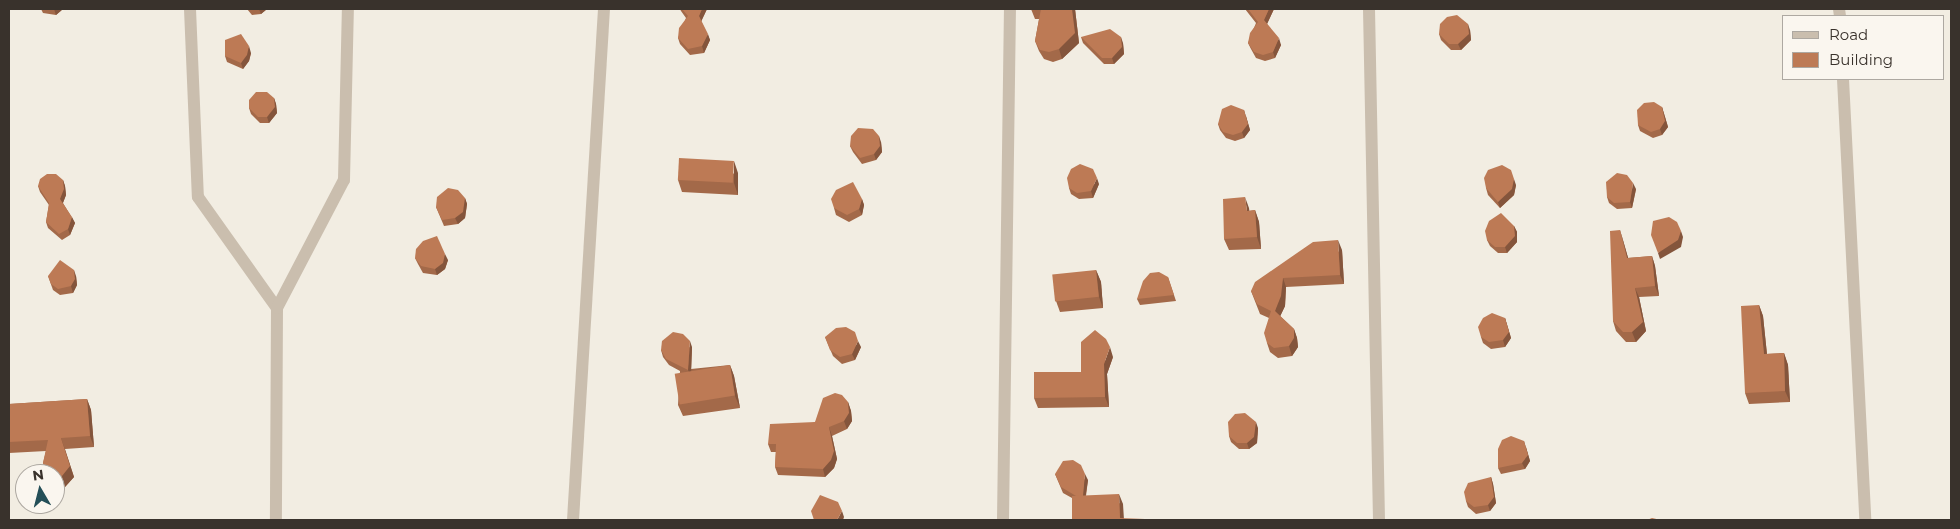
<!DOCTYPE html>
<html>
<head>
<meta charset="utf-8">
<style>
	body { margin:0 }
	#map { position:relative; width:1960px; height:529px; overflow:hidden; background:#f2ede2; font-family:Montserrat,sans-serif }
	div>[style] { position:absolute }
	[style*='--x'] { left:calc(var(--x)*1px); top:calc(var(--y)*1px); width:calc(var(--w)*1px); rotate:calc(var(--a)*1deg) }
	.minor>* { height:12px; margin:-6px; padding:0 6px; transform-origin:6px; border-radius:6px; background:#cabeae }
	.wall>* { inset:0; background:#a36949 }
	.shaded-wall>* { inset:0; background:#84553c }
	.building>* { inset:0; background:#bd7a55; transform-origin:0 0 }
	span { translate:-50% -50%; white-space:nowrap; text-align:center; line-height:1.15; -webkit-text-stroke:4px #faf6ef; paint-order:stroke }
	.frame { position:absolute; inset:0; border:10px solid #39322c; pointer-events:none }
	.legend { position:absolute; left:1782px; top:15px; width:162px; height:65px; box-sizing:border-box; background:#faf6ef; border:1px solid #ada8a1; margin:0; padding:6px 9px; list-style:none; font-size:15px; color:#39322c }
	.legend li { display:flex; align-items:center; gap:10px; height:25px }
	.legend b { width:25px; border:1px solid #ada8a1 }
	.north { position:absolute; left:15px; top:464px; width:50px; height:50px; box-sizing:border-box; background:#faf6ef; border:1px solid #ada8a1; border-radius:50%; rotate:352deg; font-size:14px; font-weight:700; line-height:20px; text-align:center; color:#39322c }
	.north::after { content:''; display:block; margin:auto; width:18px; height:22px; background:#244f58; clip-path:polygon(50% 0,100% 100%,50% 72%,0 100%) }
</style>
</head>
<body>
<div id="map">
	<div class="minor">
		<i style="--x:190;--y:9;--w:188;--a:87.6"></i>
		<i style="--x:198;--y:197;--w:136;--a:54.6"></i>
		<i style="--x:277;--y:308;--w:212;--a:90.3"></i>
		<i style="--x:1369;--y:9;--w:511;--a:88.88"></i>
		<i style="--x:1839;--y:9;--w:7;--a:82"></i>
		<i style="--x:1843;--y:79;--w:442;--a:87.1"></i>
		<i style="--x:277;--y:308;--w:144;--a:-62.4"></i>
		<i style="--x:344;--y:180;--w:171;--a:-88.7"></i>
		<i style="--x:573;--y:520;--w:512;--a:-86.53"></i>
		<i style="--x:1003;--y:520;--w:511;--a:-89.22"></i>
	</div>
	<div class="wall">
		<i style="clip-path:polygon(41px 9px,63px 9px,56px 15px,43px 13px)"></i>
		<i style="clip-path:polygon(247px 9px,267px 9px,261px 14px,252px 15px)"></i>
		<i style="clip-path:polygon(680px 9px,707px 9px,701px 21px,710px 40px,704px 53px,690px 55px,680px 44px,678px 38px,686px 18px,681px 11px)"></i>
		<i style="clip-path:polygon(1031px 9px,1075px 9px,1079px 43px,1062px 59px,1053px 62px,1044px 59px,1039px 51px,1035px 41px,1039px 19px,1035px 19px)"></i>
		<i style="clip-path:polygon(1245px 9px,1274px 9px,1267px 24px,1281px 45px,1275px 58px,1265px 61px,1256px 58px,1251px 49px,1248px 43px,1256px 23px)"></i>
		<i style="clip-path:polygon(1470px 30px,1471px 40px,1461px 50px,1451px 50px,1441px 40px,1439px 34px)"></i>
		<i style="clip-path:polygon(1081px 37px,1123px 43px,1124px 54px,1114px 64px,1104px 64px,1083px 43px)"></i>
		<i style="clip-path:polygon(251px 53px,249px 61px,243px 69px,227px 62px,225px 56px)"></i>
		<i style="clip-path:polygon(274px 98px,276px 104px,277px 113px,269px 123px,260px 123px,251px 114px,249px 108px)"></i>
		<i style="clip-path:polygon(1662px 107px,1668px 127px,1662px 135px,1653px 138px,1640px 131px,1638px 125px)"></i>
		<i style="clip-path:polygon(1246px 116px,1250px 130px,1244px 138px,1235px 141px,1226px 138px,1220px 130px,1218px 124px)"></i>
		<i style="clip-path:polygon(881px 142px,882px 152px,876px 160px,862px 164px,853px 152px,850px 146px)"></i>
		<i style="clip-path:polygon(738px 173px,738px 195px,682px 192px,678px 180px)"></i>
		<i style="clip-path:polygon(63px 180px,65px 186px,66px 195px,63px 203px,75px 223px,70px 235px,62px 240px,48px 228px,46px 222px,49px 205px,40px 192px,38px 186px)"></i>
		<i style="clip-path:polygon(1099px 184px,1093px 198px,1079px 199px,1071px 194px,1069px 188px)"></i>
		<i style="clip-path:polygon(1516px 185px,1514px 195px,1500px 208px,1488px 195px,1486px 188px)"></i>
		<i style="clip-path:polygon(1636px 189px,1632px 208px,1617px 209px,1609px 203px,1607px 197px)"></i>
		<i style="clip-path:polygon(465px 198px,467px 204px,465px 218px,458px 224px,444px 226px,436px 207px)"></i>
		<i style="clip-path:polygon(862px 199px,864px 205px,862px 215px,849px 222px,836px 215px,834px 208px)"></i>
		<i style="clip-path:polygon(1249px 208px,1249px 211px,1255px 210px,1259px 222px,1261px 249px,1229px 250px,1224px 239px)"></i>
		<i style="clip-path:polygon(1514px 226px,1517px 232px,1517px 242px,1507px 253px,1498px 253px,1490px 246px,1487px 240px)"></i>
		<i style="clip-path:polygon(1620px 230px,1628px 258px,1652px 256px,1655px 266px,1659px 296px,1639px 297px,1646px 331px,1636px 342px,1626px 342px,1616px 331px,1613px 321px)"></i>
		<i style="clip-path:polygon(1342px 250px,1344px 284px,1286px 287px,1285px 306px,1280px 316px,1294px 329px,1297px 338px,1298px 347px,1292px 356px,1278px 358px,1270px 352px,1267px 343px,1269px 318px,1260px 314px,1251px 291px)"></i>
		<i style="clip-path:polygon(415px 258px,448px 260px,445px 269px,437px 275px,423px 273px,418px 264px)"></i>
		<i style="clip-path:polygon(1096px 270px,1101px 282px,1103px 308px,1060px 312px,1056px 301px)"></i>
		<i style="clip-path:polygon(48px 276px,76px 276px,77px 285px,73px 293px,60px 295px,53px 290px)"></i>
		<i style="clip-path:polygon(1168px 277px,1176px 301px,1140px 305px,1137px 299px)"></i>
		<i style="clip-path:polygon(1759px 305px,1763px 316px,1767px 354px,1784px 353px,1788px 365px,1790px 402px,1749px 404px,1745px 393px)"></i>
		<i style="clip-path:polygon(1505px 318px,1511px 338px,1505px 347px,1491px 349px,1483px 343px,1481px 337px)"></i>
		<i style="clip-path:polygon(825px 337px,861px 347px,855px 360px,842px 364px,833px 356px)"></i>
		<i style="clip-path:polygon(692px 347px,691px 369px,730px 365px,734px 376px,740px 408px,683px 416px,678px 405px,680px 371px,669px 365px,663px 357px,661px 350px)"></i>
		<i style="clip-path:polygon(1113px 357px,1107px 374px,1109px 407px,1038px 408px,1034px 398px,1081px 372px)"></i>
		<i style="clip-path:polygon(87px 399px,91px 410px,94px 447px,65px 449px,74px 477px,65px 487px,55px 486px,55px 474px,47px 474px,43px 463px,46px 451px,9px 453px,9px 404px)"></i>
		<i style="clip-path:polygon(848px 402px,851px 411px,852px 421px,847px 429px,832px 436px,837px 459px,834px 468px,825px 477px,778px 475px,775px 467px,776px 452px,771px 452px,768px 444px,815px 422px)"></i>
		<i style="clip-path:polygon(1258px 428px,1257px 443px,1249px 449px,1239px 449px,1231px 442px,1229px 436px)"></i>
		<i style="clip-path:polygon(1526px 447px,1530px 461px,1525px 469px,1501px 474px,1498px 468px)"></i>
		<i style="clip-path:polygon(1055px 474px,1088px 480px,1086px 496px,1123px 504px,1123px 518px,1072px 520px,1072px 498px,1063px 493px)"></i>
		<i style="clip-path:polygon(1491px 477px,1493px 484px,1496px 503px,1490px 511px,1476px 514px,1468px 507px,1466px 501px)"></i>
	</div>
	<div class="shaded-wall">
		<i style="clip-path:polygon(54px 9px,63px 9px,56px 15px)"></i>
		<i style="clip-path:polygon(259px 9px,267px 9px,261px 14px)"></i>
		<i style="clip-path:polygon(702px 9px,707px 9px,701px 22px,699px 16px)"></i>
		<i style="clip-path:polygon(1072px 9px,1075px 9px,1079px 43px,1062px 59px,1059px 49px)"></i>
		<i style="clip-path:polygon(1269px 9px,1274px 9px,1266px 26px,1264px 20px)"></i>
		<i style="clip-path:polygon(1468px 24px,1470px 30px,1471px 40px,1461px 50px,1458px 44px)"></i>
		<i style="clip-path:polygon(708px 34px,710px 40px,704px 53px,702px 46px)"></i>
		<i style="clip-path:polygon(1121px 37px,1123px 43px,1124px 54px,1114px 64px,1112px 58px)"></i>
		<i style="clip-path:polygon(1279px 38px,1281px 45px,1275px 58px,1273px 52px)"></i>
		<i style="clip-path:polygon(249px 46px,251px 53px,249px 61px,243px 69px,241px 63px)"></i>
		<i style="clip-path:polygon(274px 98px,276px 104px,277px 113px,269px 123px,267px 117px)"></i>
		<i style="clip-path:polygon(1662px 107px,1668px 127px,1662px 135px,1660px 129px)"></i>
		<i style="clip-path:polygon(1244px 110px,1250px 130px,1244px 138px,1242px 132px)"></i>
		<i style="clip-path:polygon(879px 136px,881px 142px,882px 152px,876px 160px,874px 154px)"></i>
		<i style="clip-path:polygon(734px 161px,738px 173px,738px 195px,734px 183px)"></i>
		<i style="clip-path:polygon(1097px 178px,1099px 184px,1093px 198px,1091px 191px)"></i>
		<i style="clip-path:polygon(1514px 179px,1516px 185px,1514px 195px,1500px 208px,1498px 202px)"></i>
		<i style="clip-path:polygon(63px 180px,65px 186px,66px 195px,62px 205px,60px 199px)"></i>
		<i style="clip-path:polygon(1633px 183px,1636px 189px,1632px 208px,1630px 202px)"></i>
		<i style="clip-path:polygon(1245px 197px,1249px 208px,1251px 223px,1247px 211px)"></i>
		<i style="clip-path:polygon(465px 198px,467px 204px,465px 218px,458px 224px,455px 218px)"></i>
		<i style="clip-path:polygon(862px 199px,864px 205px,862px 215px,859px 209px)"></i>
		<i style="clip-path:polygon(1255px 210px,1259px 222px,1261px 249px,1257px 237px)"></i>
		<i style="clip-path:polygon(72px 217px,75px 223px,70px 235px,68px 229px)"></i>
		<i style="clip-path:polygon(1514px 226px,1517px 232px,1517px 242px,1507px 253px,1505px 247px)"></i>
		<i style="clip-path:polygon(1620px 230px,1623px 240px,1631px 268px,1627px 258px)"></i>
		<i style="clip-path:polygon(1681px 231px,1683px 237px,1681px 247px,1660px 259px,1658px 253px)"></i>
		<i style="clip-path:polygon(1338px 240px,1342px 250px,1344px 284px,1340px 275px)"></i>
		<i style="clip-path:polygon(445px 254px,448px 260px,445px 269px,437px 275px,435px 269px)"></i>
		<i style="clip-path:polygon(1652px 256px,1655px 266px,1659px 296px,1655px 286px)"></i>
		<i style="clip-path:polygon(74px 270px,76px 276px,77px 285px,73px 293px,71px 286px)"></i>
		<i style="clip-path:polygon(1096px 270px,1101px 282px,1103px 308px,1099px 297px)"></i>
		<i style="clip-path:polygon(1283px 278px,1286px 287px,1285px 306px,1278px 321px,1275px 311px)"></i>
		<i style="clip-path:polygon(1635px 288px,1639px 297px,1646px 331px,1636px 342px,1632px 332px)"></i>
		<i style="clip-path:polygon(1759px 305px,1763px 316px,1768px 365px,1764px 354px)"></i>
		<i style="clip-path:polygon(1505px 318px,1511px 338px,1505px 347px,1503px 340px)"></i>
		<i style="clip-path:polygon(1294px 329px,1297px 338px,1298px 347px,1292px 356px,1289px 346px)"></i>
		<i style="clip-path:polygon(690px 341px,692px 347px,691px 376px,688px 370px)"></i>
		<i style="clip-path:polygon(858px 341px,861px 347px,855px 360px,852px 354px)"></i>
		<i style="clip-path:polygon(1110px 347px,1113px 357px,1107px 374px,1109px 407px,1105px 397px,1104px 364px)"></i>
		<i style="clip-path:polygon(1784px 353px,1788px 365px,1790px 402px,1785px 391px)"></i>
		<i style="clip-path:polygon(730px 365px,734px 376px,740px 408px,735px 396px)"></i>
		<i style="clip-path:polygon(87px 399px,91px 410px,94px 447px,90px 436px)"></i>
		<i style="clip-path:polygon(848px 402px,851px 411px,852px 421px,847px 429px,844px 421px)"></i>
		<i style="clip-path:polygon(1256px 422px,1258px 428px,1257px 443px,1249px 449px,1247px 443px)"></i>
		<i style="clip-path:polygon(829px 427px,832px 436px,837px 459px,834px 468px,825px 477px,823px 469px)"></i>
		<i style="clip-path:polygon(61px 438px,74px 477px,65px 487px,62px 476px)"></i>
		<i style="clip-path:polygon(1524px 441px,1530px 461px,1525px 469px,1522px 463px)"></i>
		<i style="clip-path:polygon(1085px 474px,1088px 480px,1084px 506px,1082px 500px)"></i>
		<i style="clip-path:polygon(1491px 477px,1493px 484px,1496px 503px,1490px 511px,1488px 505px)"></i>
		<i style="clip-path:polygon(1119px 494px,1123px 504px,1124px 520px,1120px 518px)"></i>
		<i style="clip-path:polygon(842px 511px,844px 517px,843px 520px,837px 520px)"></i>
	</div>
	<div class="building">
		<i style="clip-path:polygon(682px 9px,702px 9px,699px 16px,708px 34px,702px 46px,688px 49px,678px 38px,679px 28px,688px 16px)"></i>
		<i style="clip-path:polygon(1041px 9px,1072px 9px,1075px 33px,1059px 49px,1049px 52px,1040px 50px,1035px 41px)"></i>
		<i style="clip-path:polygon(1248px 9px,1269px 9px,1264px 20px,1279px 38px,1273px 52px,1263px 55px,1254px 52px,1248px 43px,1250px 33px,1258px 22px)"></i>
		<i style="clip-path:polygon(1457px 15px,1468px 24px,1469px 34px,1458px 44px,1449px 44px,1439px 34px,1440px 24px,1447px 17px)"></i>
		<i style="clip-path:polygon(1110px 29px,1121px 37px,1122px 47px,1112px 58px,1102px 58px,1081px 37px)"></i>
		<i style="clip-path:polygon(241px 34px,249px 46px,247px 55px,241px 63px,225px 56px,225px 40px)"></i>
		<i style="clip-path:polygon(256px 92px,267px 92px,274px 98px,275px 107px,267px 117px,258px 117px,249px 108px,249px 100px)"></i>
		<i style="clip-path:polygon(1654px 102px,1662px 107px,1665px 121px,1660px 129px,1651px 132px,1638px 125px,1637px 110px,1644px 103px)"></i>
		<i style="clip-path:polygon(1231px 105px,1244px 110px,1248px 124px,1242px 132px,1233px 135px,1223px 132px,1218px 124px,1222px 109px)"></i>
		<i style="clip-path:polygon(858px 128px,873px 129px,879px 136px,880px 146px,874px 154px,860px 158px,850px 146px,851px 136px)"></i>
		<i style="left:679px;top:158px;width:55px;height:22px;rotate:3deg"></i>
		<i style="clip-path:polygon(1080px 164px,1093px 169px,1097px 178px,1091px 191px,1077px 193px,1069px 188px,1067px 178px,1071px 169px)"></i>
		<i style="clip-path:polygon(1502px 165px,1511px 170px,1514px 179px,1512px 189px,1498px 202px,1486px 188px,1484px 178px,1488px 170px)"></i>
		<i style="clip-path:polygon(1617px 173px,1627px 175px,1633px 183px,1630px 202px,1614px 203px,1607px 197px,1606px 182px)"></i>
		<i style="clip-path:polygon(47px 174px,56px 174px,63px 180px,64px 189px,60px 199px,72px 217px,68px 229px,59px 234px,46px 222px,49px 203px,38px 186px,40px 179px)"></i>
		<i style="clip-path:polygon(853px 182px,862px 199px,859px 209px,847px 215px,834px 208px,831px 199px,836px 190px)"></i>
		<i style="clip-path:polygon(448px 188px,458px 190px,465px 198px,463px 212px,455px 218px,442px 220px,436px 207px,437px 197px)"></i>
		<i style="clip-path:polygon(1245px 197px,1247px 211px,1255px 210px,1257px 237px,1224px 239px,1223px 199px)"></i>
		<i style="clip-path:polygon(1501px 213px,1514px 226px,1515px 236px,1505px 247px,1495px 247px,1487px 240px,1485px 231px,1489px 221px)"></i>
		<i style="clip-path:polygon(1669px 217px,1677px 222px,1681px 231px,1678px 240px,1658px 253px,1651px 235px,1653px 221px)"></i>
		<i style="clip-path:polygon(1620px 230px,1627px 258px,1652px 256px,1655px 286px,1635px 288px,1643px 322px,1632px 332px,1623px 332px,1613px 321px,1610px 231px)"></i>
		<i style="clip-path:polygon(437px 236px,445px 254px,443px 263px,435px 269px,421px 266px,415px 258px,416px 249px,423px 241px)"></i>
		<i style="clip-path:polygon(1338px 240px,1340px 275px,1283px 278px,1281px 296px,1275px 311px,1294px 329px,1294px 338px,1289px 346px,1274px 348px,1267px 343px,1264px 333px,1271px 311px,1257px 304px,1251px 291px,1255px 282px,1313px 242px)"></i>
		<i style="clip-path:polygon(60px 260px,74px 270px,75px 279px,71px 286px,58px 289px,51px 284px,48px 276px)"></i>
		<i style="left:1096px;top:270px;width:27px;height:44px;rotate:84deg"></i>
		<i style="clip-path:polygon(1159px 272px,1168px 277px,1174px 295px,1137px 299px,1143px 281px,1150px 273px)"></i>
		<i style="clip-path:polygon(1759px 305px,1764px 354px,1784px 353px,1785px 391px,1745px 393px,1741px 306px)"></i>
		<i style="clip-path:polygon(1492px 313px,1505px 318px,1509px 332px,1503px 340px,1489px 342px,1481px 337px,1478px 327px,1483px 318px)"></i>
		<i style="clip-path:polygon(846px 327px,855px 332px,858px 341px,852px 354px,840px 357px,830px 350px,825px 337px,836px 328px)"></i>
		<i style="clip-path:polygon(1095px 330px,1106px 339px,1110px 347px,1104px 364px,1105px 397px,1034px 398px,1034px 372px,1081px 372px,1081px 342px)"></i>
		<i style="clip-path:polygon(673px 332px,683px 334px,690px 341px,688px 370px,666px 359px,661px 350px,662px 341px)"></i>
		<i style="left:730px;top:365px;width:31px;height:56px;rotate:81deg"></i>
		<i style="clip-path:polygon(835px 393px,842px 395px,848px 402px,849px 413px,844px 421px,829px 427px,834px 451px,831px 460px,823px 469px,775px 467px,776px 444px,768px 444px,770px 424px,815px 422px,823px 398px)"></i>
		<i style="clip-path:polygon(87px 399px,90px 436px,61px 438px,70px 466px,62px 476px,55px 475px,55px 474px,48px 474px,43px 463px,48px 440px,9px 442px,9px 404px)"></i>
		<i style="clip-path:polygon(1245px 413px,1256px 422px,1254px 437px,1247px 443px,1237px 443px,1229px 436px,1228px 422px,1235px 414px)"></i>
		<i style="clip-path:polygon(1511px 436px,1524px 441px,1528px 455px,1522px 463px,1498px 468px,1498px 449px,1502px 440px)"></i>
		<i style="clip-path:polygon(1073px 460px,1081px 465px,1085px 474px,1083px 496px,1076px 496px,1061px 487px,1055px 474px,1063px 461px)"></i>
		<i style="clip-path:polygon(1491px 477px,1494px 497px,1488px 505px,1474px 507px,1466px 501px,1464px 492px,1468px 483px)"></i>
		<i style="clip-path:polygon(1119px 494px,1120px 518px,1145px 519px,1148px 520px,1072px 520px,1072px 496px)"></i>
		<i style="clip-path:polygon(820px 495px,838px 502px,842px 511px,837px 520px,814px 520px,811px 511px)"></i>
		<i style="clip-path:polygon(1652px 518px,1661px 520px,1662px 520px,1647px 520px)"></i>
	</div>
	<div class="frame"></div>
	<ul class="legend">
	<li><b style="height:6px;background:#cabeae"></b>Road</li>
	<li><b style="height:14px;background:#bd7a55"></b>Building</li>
	</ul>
	<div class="north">N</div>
</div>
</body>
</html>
